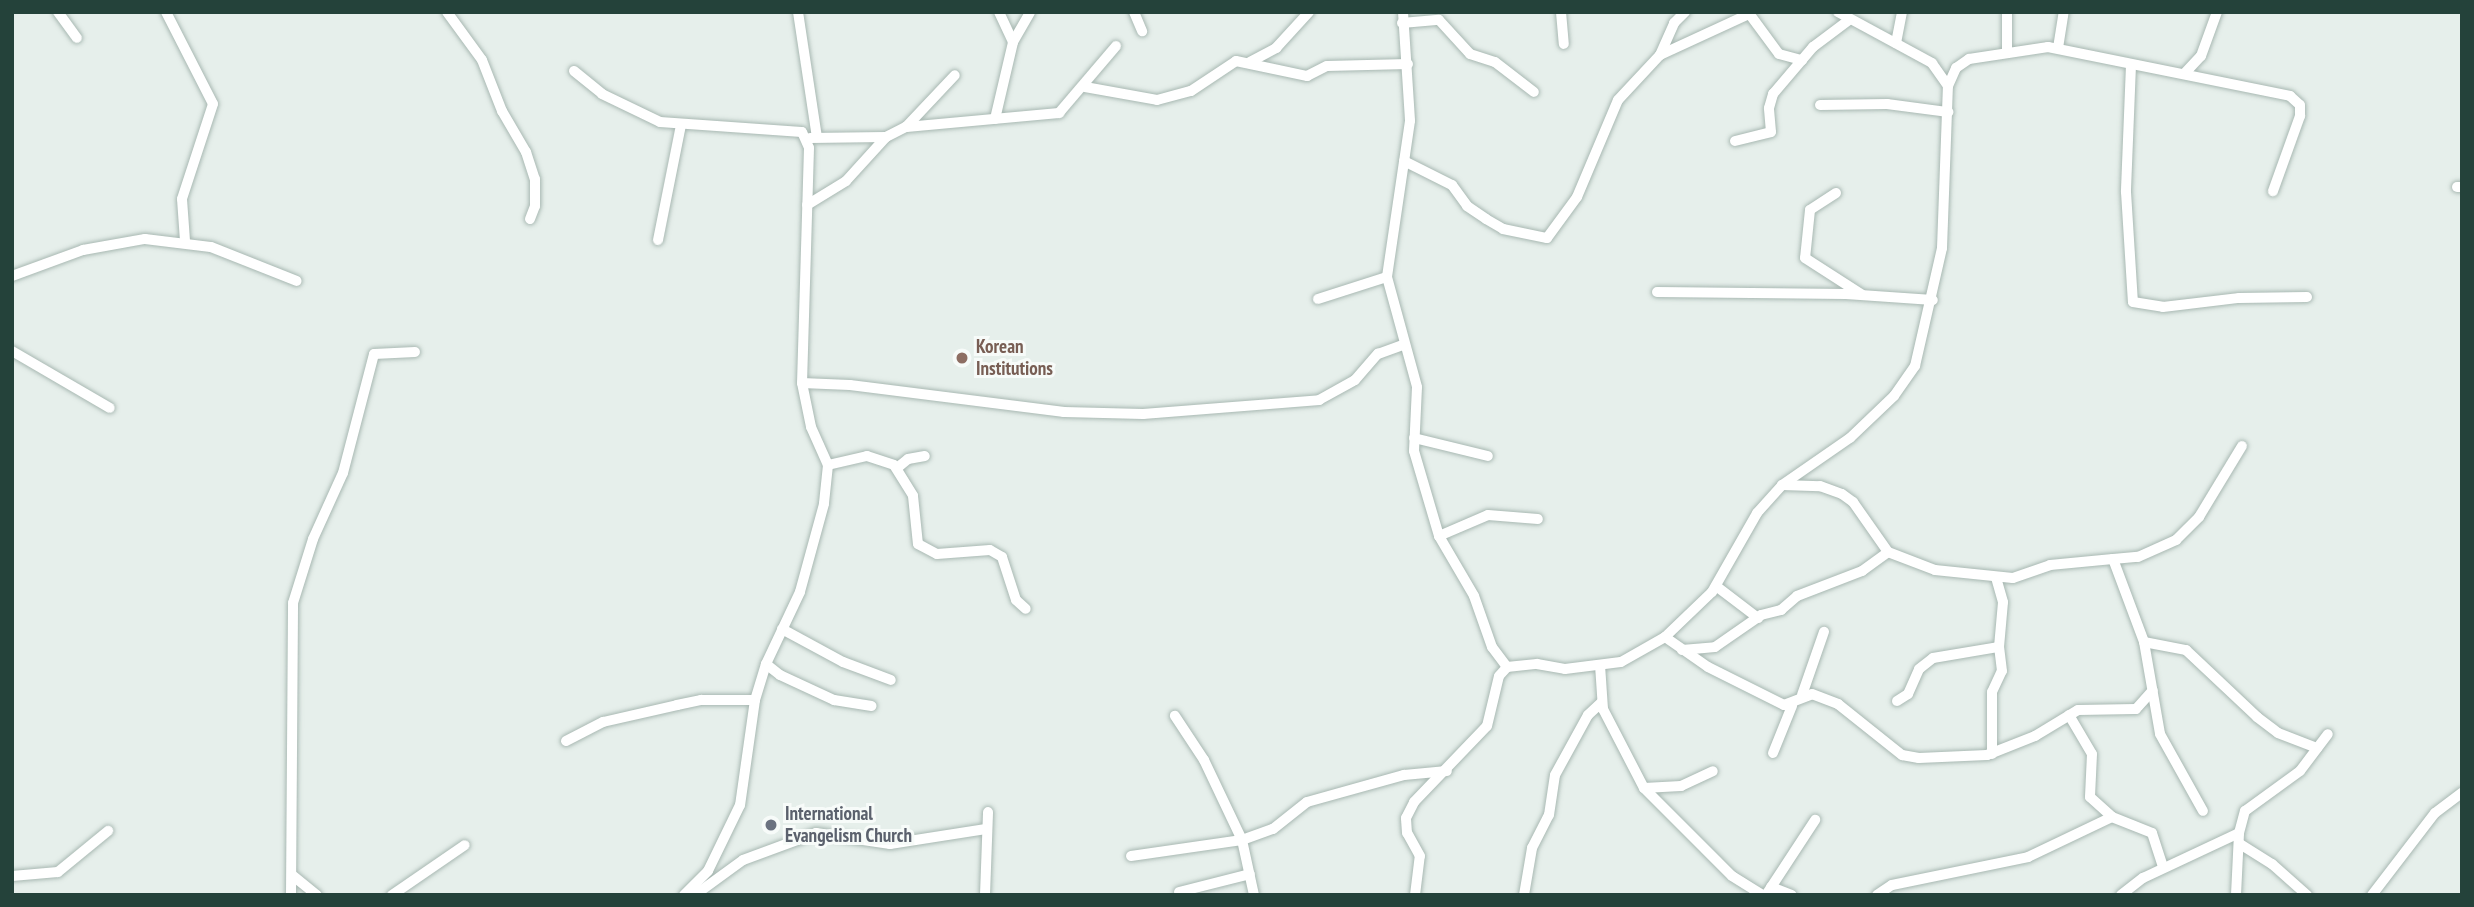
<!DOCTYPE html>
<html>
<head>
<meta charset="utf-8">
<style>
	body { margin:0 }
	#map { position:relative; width:2474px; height:907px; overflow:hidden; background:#e6efeb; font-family:"PT Sans Narrow",sans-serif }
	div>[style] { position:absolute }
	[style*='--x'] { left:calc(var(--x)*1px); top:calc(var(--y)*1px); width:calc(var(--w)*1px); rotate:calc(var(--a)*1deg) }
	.roads { filter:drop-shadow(0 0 2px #a8b8b2) drop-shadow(0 0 2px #a8b8b2) }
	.minor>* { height:10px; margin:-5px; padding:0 5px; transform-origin:5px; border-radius:5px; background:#fff }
	.dots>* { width:19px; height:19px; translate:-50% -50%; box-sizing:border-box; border:4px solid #f7fbf9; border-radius:50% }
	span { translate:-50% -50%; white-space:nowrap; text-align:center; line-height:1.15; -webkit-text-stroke:6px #f7fbf9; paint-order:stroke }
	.education-label { font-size:19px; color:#785e54; font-weight:700 }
	.left { translate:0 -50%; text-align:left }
	.worship-label { font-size:19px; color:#5b616d; font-weight:700 }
	.frame { position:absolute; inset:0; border:14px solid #24423a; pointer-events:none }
</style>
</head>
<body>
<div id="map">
	<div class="roads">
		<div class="minor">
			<i style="--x:58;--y:12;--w:32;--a:54"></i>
			<i style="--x:166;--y:12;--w:103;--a:62.9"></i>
			<i style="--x:213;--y:104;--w:100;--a:108.1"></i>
			<i style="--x:182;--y:199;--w:42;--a:85.9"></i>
			<i style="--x:447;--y:12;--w:59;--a:53.9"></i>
			<i style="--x:482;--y:60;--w:55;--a:68.6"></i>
			<i style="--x:502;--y:111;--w:48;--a:59.7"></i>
			<i style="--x:526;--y:152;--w:28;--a:72"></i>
			<i style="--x:535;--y:179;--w:27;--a:90"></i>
			<i style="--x:535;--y:206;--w:14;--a:111"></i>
			<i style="--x:798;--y:12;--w:126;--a:81.4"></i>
			<i style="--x:1134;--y:12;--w:21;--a:67"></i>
			<i style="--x:1403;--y:12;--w:109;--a:86.3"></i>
			<i style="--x:1410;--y:121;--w:158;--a:98.4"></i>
			<i style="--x:1387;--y:277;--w:114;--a:74.7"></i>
			<i style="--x:1417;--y:387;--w:64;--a:92.7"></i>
			<i style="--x:1414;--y:451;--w:89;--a:73.6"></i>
			<i style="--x:1439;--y:536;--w:69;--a:59.7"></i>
			<i style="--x:1474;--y:596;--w:54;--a:70.6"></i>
			<i style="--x:1492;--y:647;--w:25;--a:53"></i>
			<i style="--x:1561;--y:12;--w:32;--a:85"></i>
			<i style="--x:1748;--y:12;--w:52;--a:53.6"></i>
			<i style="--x:1779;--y:54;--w:24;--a:15"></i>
			<i style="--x:1402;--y:23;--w:37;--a:-5"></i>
			<i style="--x:1439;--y:20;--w:46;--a:47.6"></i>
			<i style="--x:1470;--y:54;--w:26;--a:18"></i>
			<i style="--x:1495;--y:62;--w:49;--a:37.6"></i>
			<i style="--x:1013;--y:42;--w:34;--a:-60"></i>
			<i style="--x:1896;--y:43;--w:32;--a:-79"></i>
			<i style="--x:2058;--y:48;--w:36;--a:-81"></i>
			<i style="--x:2007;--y:52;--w:40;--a:-90"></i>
			<i style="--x:1660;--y:55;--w:98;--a:-24.7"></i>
			<i style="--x:1250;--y:62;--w:30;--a:-28"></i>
			<i style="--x:1276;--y:48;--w:49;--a:-47.5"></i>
			<i style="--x:2131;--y:65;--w:127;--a:92.3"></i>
			<i style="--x:2126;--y:192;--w:110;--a:86.4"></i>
			<i style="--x:2133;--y:302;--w:30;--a:9"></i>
			<i style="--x:2163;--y:307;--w:77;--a:-6.8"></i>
			<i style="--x:2239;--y:298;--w:68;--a:-0.8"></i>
			<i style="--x:574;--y:71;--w:36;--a:39"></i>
			<i style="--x:602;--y:94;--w:64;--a:25.8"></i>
			<i style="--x:660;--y:122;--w:142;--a:4"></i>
			<i style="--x:802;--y:132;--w:17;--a:66"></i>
			<i style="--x:809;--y:148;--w:235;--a:91.7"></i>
			<i style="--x:802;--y:383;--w:45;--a:78.4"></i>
			<i style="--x:811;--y:427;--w:42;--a:65.9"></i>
			<i style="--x:828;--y:465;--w:39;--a:96"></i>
			<i style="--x:824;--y:504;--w:91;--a:105.3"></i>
			<i style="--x:800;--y:592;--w:80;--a:115.3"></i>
			<i style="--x:766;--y:664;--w:38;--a:107"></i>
			<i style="--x:755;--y:700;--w:106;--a:98.1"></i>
			<i style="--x:740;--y:805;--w:73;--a:115.9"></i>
			<i style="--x:708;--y:871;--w:34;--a:135"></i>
			<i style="--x:2184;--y:74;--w:25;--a:-47"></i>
			<i style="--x:2201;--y:56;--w:47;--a:-70"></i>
			<i style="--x:1948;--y:86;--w:20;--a:-66"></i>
			<i style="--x:1956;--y:68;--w:16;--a:-35"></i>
			<i style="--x:1969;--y:59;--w:80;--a:-8.6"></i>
			<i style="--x:2048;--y:47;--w:247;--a:11.4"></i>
			<i style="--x:2290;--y:96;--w:13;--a:42"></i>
			<i style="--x:2300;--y:105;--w:11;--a:90"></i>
			<i style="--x:2300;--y:116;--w:80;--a:109.8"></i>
			<i style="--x:1085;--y:87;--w:73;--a:10.2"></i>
			<i style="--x:1157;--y:100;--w:35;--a:-15"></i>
			<i style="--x:1191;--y:91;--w:54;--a:-33.7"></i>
			<i style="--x:1236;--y:61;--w:73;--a:11.9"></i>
			<i style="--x:1307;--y:76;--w:22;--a:-27"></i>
			<i style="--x:1327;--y:66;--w:81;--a:-1.4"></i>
			<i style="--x:1820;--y:105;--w:67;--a:-0.9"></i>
			<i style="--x:1887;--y:104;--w:62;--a:7.5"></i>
			<i style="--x:995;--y:119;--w:79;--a:-76.8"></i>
			<i style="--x:1013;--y:42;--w:33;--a:-115"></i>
			<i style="--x:906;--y:127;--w:71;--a:-46.7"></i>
			<i style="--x:810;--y:138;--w:76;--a:-0.8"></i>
			<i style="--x:1735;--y:141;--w:37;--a:-14"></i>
			<i style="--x:1771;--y:132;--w:24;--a:-95"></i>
			<i style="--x:1769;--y:108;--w:15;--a:-74"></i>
			<i style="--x:1773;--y:94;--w:62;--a:-49.6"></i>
			<i style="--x:1813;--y:47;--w:45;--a:-36.9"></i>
			<i style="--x:1404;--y:161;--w:54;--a:26.6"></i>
			<i style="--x:1452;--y:185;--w:26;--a:54"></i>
			<i style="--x:1467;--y:206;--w:23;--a:34"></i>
			<i style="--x:1486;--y:219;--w:20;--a:30"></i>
			<i style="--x:1503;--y:229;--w:45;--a:11.6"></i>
			<i style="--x:1547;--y:238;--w:51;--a:-53.8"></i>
			<i style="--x:1577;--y:197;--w:105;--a:-67.1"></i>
			<i style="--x:1618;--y:100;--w:62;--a:-47"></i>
			<i style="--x:1660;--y:55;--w:35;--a:-66"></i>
			<i style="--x:1674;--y:23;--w:16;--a:-45"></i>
			<i style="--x:2457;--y:187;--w:5;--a:0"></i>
			<i style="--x:1836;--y:193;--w:31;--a:147"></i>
			<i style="--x:1810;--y:210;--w:48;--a:95.9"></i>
			<i style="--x:1805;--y:258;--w:67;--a:32.7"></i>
			<i style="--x:807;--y:205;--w:46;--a:-31.6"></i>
			<i style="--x:846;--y:181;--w:59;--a:-47.7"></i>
			<i style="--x:886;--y:137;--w:22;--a:-27"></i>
			<i style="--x:906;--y:127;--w:154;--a:-5.2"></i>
			<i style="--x:1059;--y:113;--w:88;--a:-49.6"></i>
			<i style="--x:658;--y:240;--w:117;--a:-78.7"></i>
			<i style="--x:12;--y:276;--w:76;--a:-20.1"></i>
			<i style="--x:83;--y:250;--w:63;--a:-10.1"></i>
			<i style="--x:145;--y:239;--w:66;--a:6.9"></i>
			<i style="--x:211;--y:247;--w:92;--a:21.6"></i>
			<i style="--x:1657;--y:292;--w:189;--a:0.6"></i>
			<i style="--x:1846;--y:294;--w:87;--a:3.9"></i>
			<i style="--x:1318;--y:299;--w:72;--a:-17.7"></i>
			<i style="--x:12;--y:351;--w:113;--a:30.2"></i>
			<i style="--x:802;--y:383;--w:48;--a:2.4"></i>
			<i style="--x:850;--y:385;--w:216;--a:7.2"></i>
			<i style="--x:1064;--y:412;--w:79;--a:1.5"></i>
			<i style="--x:1143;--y:414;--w:177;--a:-4.5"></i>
			<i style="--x:1319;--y:400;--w:41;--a:-29.1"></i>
			<i style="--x:1355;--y:380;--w:35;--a:-49"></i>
			<i style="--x:1378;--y:354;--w:27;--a:-20"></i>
			<i style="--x:1414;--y:438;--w:76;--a:13.7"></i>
			<i style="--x:828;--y:465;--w:40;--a:-13"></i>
			<i style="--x:867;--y:456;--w:28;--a:18"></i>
			<i style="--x:894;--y:465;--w:36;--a:58"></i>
			<i style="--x:913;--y:496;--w:48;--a:84.1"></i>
			<i style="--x:918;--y:544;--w:21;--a:28"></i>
			<i style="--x:937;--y:554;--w:53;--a:-4.3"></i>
			<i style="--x:990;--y:550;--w:14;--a:30"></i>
			<i style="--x:1002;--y:557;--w:45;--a:72"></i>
			<i style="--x:1016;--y:600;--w:13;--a:42"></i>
			<i style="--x:897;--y:468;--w:14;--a:-39"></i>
			<i style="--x:908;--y:459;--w:17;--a:-10"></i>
			<i style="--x:1782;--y:485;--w:38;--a:2"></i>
			<i style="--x:1820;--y:486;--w:23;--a:20"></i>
			<i style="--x:1842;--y:494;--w:14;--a:36"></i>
			<i style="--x:1853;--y:502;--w:61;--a:55"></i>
			<i style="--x:1888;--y:552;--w:50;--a:21"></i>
			<i style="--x:1935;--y:570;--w:78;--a:5.9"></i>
			<i style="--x:2013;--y:578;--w:39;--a:-19"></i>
			<i style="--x:2050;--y:565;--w:63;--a:-5.4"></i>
			<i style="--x:2113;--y:559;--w:89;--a:69.5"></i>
			<i style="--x:2144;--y:642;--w:93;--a:80.1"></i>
			<i style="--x:2160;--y:734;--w:88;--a:60.8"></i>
			<i style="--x:1439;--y:536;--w:53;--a:-23.2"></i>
			<i style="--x:1488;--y:515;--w:50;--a:4.6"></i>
			<i style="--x:2113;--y:559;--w:25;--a:-5"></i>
			<i style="--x:2138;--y:557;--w:42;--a:-24.1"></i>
			<i style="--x:2176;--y:540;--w:33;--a:-45"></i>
			<i style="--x:2199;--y:517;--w:83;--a:-58.8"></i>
			<i style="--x:1716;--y:586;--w:53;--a:37.3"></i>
			<i style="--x:782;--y:629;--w:69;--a:28.4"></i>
			<i style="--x:843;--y:662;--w:51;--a:20.6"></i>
			<i style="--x:1665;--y:637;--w:52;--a:34.9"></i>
			<i style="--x:1708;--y:667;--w:85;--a:26.6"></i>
			<i style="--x:1784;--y:705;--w:30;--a:-21"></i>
			<i style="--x:1812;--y:694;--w:28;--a:21"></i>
			<i style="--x:1838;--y:704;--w:82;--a:38.6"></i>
			<i style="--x:1902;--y:755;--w:17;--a:10"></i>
			<i style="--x:1919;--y:758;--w:68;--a:-2.5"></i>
			<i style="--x:1987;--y:755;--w:52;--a:-21.6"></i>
			<i style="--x:2035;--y:736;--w:50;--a:-31.2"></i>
			<i style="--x:2078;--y:710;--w:58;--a:-1"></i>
			<i style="--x:2136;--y:709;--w:25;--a:-48"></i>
			<i style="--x:2144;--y:642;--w:43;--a:10.8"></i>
			<i style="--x:2186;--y:650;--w:98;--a:43.3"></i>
			<i style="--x:2257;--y:717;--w:26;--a:37"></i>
			<i style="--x:2278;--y:733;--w:42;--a:21"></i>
			<i style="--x:1682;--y:650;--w:33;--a:-5"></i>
			<i style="--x:1715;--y:647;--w:56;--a:-34.8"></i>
			<i style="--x:1761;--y:615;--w:21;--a:-14"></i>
			<i style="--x:1781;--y:610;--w:21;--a:-41"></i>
			<i style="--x:1797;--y:596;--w:70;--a:-21"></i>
			<i style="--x:1862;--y:571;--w:32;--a:-36"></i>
			<i style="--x:766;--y:664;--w:18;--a:38"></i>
			<i style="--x:780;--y:675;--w:60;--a:24.8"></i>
			<i style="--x:834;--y:700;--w:38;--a:9"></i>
			<i style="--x:1600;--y:665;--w:44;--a:86.1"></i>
			<i style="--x:1603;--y:709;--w:89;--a:62.6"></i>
			<i style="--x:1644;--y:788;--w:124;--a:45"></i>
			<i style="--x:1732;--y:876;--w:36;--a:32"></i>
			<i style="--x:1802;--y:695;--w:67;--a:-70.8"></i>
			<i style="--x:1897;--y:701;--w:13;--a:-32"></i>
			<i style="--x:1908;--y:694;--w:27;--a:-66"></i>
			<i style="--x:1919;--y:669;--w:18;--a:-38"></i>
			<i style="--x:1933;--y:658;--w:67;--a:-9.5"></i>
			<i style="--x:1999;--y:647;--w:45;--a:-84.9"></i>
			<i style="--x:2003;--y:602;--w:25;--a:-106"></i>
			<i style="--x:2069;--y:715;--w:45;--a:59.5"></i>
			<i style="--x:2092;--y:754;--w:43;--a:92.7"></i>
			<i style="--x:2090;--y:797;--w:30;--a:42"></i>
			<i style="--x:2112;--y:817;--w:43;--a:21.8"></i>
			<i style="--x:2152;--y:833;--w:36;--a:72"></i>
			<i style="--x:566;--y:741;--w:42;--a:-27.2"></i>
			<i style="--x:603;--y:722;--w:76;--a:-12.9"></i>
			<i style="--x:677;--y:705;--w:25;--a:-12"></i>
			<i style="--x:701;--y:700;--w:54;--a:0"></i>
			<i style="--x:1773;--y:753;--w:51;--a:-68"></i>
			<i style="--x:1992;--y:754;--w:62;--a:-90"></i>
			<i style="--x:1992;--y:692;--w:23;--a:-65"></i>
			<i style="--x:2002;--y:671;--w:24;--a:-97"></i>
			<i style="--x:1644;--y:788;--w:37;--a:-3"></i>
			<i style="--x:1681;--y:786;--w:35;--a:-25"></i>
			<i style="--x:2240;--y:844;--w:38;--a:32"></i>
			<i style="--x:2272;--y:864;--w:47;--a:41.5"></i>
			<i style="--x:1131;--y:856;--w:112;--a:-8.2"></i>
			<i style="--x:1242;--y:840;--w:89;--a:-115.4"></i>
			<i style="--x:1204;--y:760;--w:53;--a:-123.4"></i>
			<i style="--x:292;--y:875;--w:32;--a:39"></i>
			<i style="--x:12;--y:876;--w:46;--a:-5"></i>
			<i style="--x:58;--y:872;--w:65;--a:-39.4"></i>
			<i style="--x:1771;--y:887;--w:22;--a:21"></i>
			<i style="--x:1179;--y:892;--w:73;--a:-14.2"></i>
			<i style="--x:291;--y:895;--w:292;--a:-89.6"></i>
			<i style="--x:293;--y:603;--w:67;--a:-72.6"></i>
			<i style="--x:313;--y:539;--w:72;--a:-65.6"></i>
			<i style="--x:343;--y:473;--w:123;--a:-75.4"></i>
			<i style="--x:374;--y:354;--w:41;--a:-2.8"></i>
			<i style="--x:392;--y:895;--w:88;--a:-34.4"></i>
			<i style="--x:695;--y:895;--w:59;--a:-36.1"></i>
			<i style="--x:743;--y:860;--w:78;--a:-20.3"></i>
			<i style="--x:816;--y:833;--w:75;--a:8.5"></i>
			<i style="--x:890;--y:844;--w:97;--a:-8.9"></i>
			<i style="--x:985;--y:895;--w:83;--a:-87.9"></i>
			<i style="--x:1254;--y:895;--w:56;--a:-102.3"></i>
			<i style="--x:1242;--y:840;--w:33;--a:-20"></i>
			<i style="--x:1273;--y:829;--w:43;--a:-38.5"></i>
			<i style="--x:1307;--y:802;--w:101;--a:-15.6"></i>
			<i style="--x:1404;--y:775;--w:43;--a:-5.3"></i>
			<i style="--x:1415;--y:895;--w:39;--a:-83"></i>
			<i style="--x:1420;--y:856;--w:26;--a:-119"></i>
			<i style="--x:1407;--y:833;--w:15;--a:-94"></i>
			<i style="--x:1406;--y:818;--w:18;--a:-63"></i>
			<i style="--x:1414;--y:802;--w:105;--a:-46.2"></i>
			<i style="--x:1487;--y:726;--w:51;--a:-76.5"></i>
			<i style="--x:1499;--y:676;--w:12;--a:-48"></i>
			<i style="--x:1507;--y:667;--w:30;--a:-6"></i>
			<i style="--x:1537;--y:664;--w:28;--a:10"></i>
			<i style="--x:1565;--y:669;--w:56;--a:-7.1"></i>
			<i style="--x:1621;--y:662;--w:51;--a:-29.6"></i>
			<i style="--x:1665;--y:637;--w:65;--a:-43.8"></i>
			<i style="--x:1712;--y:592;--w:91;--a:-60.3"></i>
			<i style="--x:1757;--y:513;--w:38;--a:-48"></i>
			<i style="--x:1782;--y:485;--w:83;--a:-34.7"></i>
			<i style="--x:1850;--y:438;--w:61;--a:-43.7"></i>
			<i style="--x:1894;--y:396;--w:37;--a:-55"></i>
			<i style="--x:1915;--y:366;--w:121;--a:-77.1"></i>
			<i style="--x:1942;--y:248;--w:162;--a:-87.9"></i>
			<i style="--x:1948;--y:86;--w:28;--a:-125"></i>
			<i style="--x:1932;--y:63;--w:107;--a:-151.5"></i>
			<i style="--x:1524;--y:895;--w:48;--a:-80.3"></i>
			<i style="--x:1532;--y:848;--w:37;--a:-63"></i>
			<i style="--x:1549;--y:815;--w:40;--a:-81.5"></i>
			<i style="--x:1555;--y:775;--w:68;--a:-61.2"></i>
			<i style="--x:1588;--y:715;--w:18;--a:-43"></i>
			<i style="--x:1766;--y:895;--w:90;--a:-56.8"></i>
			<i style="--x:1877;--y:895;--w:18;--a:-34"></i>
			<i style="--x:1892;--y:885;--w:139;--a:-11.6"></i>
			<i style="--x:2028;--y:857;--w:93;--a:-25.5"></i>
			<i style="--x:2121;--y:895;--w:28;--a:-38"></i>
			<i style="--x:2143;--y:878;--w:106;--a:-25.1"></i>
			<i style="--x:2236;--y:895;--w:62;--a:-87.2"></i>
			<i style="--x:2239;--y:833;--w:23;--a:-75"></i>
			<i style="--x:2245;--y:811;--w:68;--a:-36"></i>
			<i style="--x:2300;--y:771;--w:46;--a:-52.9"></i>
			<i style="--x:2372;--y:895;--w:103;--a:-52.5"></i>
			<i style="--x:2435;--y:813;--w:34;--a:-37"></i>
		</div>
	</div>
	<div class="dots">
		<i style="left:962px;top:358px;background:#8d6e63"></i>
		<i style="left:771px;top:825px;background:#6b7280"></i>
	</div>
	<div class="education-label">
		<span class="left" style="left:976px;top:358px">Korean<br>Institutions</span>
	</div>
	<div class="worship-label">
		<span class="left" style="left:785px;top:825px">International<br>Evangelism Church</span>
	</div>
	<div class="frame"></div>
</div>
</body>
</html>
